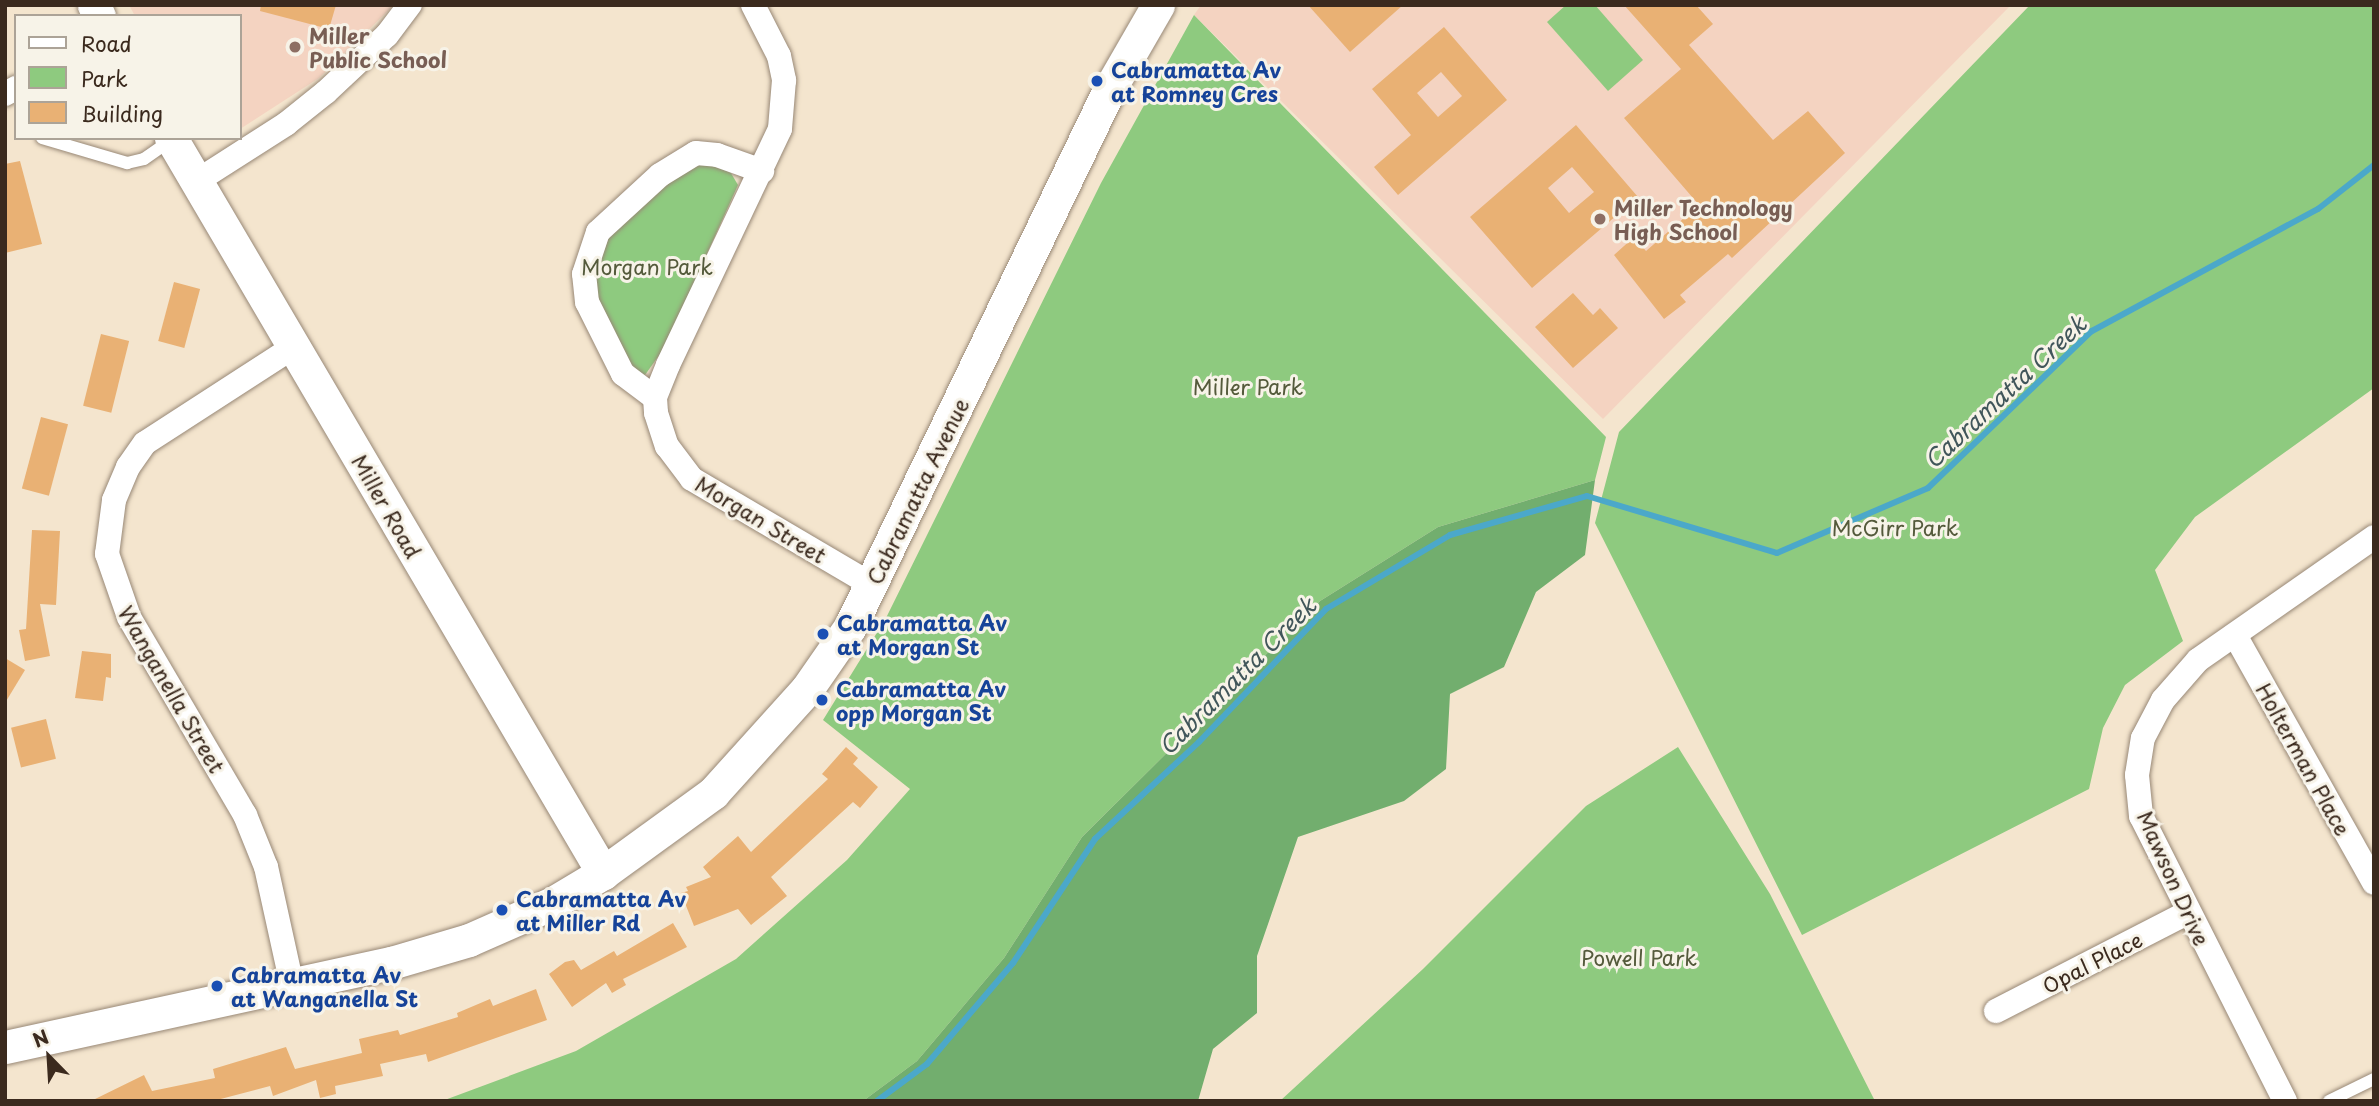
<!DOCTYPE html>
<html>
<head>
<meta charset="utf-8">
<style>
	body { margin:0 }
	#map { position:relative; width:2379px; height:1106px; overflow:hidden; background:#f4e5ce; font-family:"Playpen Sans",sans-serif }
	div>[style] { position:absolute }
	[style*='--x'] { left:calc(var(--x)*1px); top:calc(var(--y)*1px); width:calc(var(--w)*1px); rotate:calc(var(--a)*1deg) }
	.built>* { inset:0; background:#f4d3c1 }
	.green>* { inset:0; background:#8eca7f }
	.forest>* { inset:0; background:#72ae6e }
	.stream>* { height:6px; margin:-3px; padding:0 3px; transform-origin:3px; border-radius:3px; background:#4ba8ca }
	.building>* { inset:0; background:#e9b174; transform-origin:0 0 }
	.roads { filter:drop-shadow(0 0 2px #988876) drop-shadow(0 0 2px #988876) }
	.lane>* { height:12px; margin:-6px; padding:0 6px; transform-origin:6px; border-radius:6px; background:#fff }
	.street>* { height:24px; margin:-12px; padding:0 12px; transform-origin:12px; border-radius:12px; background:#fff }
	.secondary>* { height:33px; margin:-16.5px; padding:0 16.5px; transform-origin:16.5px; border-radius:16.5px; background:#fff }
	.dots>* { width:19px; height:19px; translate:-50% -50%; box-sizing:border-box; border:4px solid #f7f3e8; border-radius:50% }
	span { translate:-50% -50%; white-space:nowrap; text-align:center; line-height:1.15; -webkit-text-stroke:6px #f7f3e8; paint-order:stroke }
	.education-label { font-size:21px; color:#785e54; font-weight:700 }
	.left { translate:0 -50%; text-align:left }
	.transit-label { font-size:21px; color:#164399; font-weight:700 }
	.park-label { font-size:21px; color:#545a3b }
	.street-label { font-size:21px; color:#3b2a1e }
	.water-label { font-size:23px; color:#41565a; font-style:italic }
	.frame { position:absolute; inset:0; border:7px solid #3b2a1e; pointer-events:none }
	.legend { position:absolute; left:14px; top:14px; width:228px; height:126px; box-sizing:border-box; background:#f7f3e8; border:2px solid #aca397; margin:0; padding:9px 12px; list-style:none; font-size:21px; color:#3b2a1e }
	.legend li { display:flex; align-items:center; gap:14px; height:35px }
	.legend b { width:35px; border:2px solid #aca397 }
	.north { position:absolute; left:14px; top:1022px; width:70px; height:70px; -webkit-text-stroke:5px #f7f3e8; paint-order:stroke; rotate:336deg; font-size:19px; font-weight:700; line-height:28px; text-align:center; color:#3b2a1e }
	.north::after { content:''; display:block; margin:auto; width:24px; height:32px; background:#3b2a1e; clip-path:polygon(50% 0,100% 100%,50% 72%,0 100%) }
</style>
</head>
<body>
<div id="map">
	<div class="built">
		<i style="clip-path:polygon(129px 5px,394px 5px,319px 78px,240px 129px,240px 16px,135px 16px)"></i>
		<i style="clip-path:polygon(1201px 5px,2011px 5px,1603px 419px,1194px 15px)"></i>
	</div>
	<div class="green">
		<i style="clip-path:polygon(1566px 5px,1595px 5px,1643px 60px,1608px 91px,1547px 22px)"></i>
		<i style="clip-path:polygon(2030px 5px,2374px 5px,2374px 388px,2195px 517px,2155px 570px,2183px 641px,2125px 685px,2103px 728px,2089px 789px,1802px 935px,1595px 523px,1619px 432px)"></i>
		<i style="clip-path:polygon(1194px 15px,1606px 437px,1595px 480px,1438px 527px,1320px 601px,1082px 837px,1004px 958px,917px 1061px,863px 1101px,442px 1101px,576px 1051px,736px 959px,847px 860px,910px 789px,823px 720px,886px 618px,1101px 183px)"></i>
		<i style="clip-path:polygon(689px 163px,728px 168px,738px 185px,665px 347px,645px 375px,634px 369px,593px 296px,594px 276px,612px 229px)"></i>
		<i style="clip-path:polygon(1678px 747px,1770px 894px,1875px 1101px,1280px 1101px,1423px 969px,1586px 806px)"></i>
	</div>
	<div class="forest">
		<i style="clip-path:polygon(1595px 480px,1585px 555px,1536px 592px,1504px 667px,1450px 694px,1446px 769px,1404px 801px,1298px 837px,1257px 956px,1257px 1013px,1213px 1049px,1198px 1101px,863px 1101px,917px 1061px,1004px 958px,1082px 837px,1320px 601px,1438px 527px)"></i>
	</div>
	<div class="stream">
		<i style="--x:877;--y:1101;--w:62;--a:-36.5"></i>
		<i style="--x:927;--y:1064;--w:133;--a:-49.6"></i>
		<i style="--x:1013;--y:963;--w:149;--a:-56.5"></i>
		<i style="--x:1095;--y:839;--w:142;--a:-43"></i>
		<i style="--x:1199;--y:742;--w:184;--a:-46.3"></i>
		<i style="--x:1326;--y:609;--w:144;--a:-30.8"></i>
		<i style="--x:1450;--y:535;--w:142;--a:-15.9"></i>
		<i style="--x:1587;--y:496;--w:198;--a:16.7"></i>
		<i style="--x:1777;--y:553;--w:164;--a:-23.3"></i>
		<i style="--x:1928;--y:488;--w:227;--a:-43.8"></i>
		<i style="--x:2092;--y:331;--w:257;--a:-28.4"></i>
		<i style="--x:2318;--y:209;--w:71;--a:-38.2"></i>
	</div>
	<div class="building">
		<i style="clip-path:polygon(261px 5px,336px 5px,329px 29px,260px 11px)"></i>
		<i style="clip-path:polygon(1308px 5px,1403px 5px,1350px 52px)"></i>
		<i style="clip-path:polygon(1624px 5px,1696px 5px,1713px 24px,1689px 45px,1773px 140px,1808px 111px,1845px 153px,1732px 258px,1728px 254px,1680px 295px,1686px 302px,1664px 319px,1614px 255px,1634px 237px,1646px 251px,1699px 205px,1624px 118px,1681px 69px)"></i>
		<i style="clip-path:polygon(evenodd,1444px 27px,1507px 100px,1398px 195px,1374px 167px,1411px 135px,1372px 89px,1444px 27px,1441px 72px,1462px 96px,1438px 117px,1417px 93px,1441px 72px)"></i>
		<i style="clip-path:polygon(evenodd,1576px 125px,1638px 197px,1532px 288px,1470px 217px,1576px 125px,1572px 167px,1594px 192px,1569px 213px,1548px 188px,1572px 167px)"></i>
		<i style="clip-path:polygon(20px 161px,42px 244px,5px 253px,5px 164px)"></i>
		<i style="left:174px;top:282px;width:27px;height:61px;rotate:15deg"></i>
		<i style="clip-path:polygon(1573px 293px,1593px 315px,1600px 308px,1618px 328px,1573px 368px,1535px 327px)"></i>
		<i style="left:101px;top:334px;width:29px;height:74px;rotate:14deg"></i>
		<i style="left:41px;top:417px;width:28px;height:74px;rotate:15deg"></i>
		<i style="clip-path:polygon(32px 530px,60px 531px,56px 605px,40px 604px,50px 656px,25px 661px,19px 630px,26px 629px)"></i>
		<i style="clip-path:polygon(82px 651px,111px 654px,111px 678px,106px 677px,103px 701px,75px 698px)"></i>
		<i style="clip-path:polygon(5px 658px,25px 670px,5px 703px)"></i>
		<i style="left:46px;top:719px;width:41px;height:36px;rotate:76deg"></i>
		<i style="clip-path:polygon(846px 747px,858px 758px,853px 764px,878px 787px,860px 808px,853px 802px,771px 877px,787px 896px,751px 925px,738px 909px,694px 926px,681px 893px,688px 891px,686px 887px,711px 877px,703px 867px,738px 836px,751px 852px,828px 779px,822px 774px)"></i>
		<i style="clip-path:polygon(673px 923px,687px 947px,623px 979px,626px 985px,612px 993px,606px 983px,572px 1007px,549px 974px,565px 962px,574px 960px,581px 970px,614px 951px,617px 956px)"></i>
		<i style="clip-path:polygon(536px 989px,547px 1020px,428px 1062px,426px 1054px,380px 1064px,383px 1076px,335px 1086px,336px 1094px,320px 1098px,316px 1080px,273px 1096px,270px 1086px,213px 1101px,91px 1101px,144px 1075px,152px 1091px,215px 1078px,213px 1069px,286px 1047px,295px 1069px,362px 1053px,359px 1039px,398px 1030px,400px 1035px,458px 1017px,457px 1013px,490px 999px,493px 1006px)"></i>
	</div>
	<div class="roads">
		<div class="lane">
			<i style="--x:42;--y:138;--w:89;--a:16.4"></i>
			<i style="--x:127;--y:163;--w:17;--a:-13"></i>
			<i style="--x:144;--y:159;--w:33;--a:-35"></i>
			<i style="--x:2329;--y:1101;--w:50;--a:-26.1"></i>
		</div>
		<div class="street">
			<i style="--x:753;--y:5;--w:57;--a:63"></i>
			<i style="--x:779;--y:56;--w:25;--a:78"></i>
			<i style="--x:784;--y:80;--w:49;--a:94.7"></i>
			<i style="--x:780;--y:129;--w:261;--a:115.4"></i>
			<i style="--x:668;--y:365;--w:35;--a:112"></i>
			<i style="--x:655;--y:398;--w:15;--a:86"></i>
			<i style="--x:656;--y:413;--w:35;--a:72"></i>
			<i style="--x:667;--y:446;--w:41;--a:52.9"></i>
			<i style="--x:692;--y:479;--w:209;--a:30.5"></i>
			<i style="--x:5;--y:94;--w:13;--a:-29"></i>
			<i style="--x:197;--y:181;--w:106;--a:-32.6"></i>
			<i style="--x:286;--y:124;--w:51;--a:-38.7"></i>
			<i style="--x:326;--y:92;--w:83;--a:-43.1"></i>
			<i style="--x:387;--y:35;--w:38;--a:-53"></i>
			<i style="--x:655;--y:398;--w:40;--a:-143"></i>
			<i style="--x:623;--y:374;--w:80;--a:-116.6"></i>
			<i style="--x:587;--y:302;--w:28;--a:-96"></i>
			<i style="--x:584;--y:274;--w:44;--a:-71.6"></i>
			<i style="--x:598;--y:232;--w:84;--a:-42.6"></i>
			<i style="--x:660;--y:175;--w:42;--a:-31.4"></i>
			<i style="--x:696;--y:153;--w:21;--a:5"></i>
			<i style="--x:717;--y:155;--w:48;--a:19.6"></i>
			<i style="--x:2235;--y:635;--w:284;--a:60.7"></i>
			<i style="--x:292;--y:985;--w:121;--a:-102.4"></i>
			<i style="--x:266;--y:867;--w:56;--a:-112"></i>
			<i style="--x:245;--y:815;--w:229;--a:-120.4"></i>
			<i style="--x:129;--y:617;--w:67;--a:-109.2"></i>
			<i style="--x:107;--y:554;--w:54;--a:-82.6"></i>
			<i style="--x:114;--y:500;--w:36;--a:-67"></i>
			<i style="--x:128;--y:467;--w:29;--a:-55"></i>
			<i style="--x:145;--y:443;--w:179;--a:-32.9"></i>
			<i style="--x:1996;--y:1011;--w:215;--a:-27.2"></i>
			<i style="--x:2285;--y:1101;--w:319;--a:-116.8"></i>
			<i style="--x:2141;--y:816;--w:41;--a:-95.6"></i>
			<i style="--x:2137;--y:775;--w:37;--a:-81"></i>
			<i style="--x:2143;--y:738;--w:43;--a:-62.2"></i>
			<i style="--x:2163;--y:700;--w:53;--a:-48.8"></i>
			<i style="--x:2198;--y:660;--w:215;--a:-34.9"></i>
		</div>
		<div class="secondary">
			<i style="--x:94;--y:5;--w:12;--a:66"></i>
			<i style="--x:171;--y:138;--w:853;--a:59.55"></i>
			<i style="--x:5;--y:1047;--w:395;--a:-12.3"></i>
			<i style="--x:391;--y:963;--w:81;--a:-16.4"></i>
			<i style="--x:469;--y:940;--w:92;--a:-23.8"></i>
			<i style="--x:553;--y:903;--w:58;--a:-31"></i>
			<i style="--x:603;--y:873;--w:136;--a:-36"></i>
			<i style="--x:713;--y:793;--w:140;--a:-47.9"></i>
			<i style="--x:807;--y:689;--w:75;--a:-55.3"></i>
			<i style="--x:850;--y:627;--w:596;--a:-64.25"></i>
			<i style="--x:1109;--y:90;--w:98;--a:-60"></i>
		</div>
	</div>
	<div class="dots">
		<i style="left:295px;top:47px;background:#8d6e63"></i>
		<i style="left:1097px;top:81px;background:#1a4fb4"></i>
		<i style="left:1600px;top:219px;background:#8d6e63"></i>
		<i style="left:823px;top:634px;background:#1a4fb4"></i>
		<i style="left:822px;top:700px;background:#1a4fb4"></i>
		<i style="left:502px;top:910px;background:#1a4fb4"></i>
		<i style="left:217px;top:986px;background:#1a4fb4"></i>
	</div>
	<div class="education-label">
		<span class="left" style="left:309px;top:47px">Miller<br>Public School</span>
		<span class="left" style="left:1614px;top:219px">Miller Technology<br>High School</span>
	</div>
	<div class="transit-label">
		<span class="left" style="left:1111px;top:81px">Cabramatta Av<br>at Romney Cres</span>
		<span class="left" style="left:837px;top:634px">Cabramatta Av<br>at Morgan St</span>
		<span class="left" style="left:836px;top:700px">Cabramatta Av<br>opp Morgan St</span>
		<span class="left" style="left:516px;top:910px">Cabramatta Av<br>at Miller Rd</span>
		<span class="left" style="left:231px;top:986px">Cabramatta Av<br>at Wanganella St</span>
	</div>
	<div class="park-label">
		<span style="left:647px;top:266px">Morgan Park</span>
		<span style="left:1248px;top:386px">Miller Park</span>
		<span style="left:1895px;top:527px">McGirr Park</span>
		<span style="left:1639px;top:957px">Powell Park</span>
	</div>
	<div class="street-label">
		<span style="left:917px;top:491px;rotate:-64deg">Cabramatta Avenue</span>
		<span style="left:387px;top:506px;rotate:60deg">Miller Road</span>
		<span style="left:761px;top:519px;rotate:31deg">Morgan Street</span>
		<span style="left:172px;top:689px;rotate:60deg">Wanganella Street</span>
		<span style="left:2304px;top:759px;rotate:61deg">Holterman Place</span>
		<span style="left:2174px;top:878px;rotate:66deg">Mawson Drive</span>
		<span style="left:2092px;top:962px;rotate:-27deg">Opal Place</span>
	</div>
	<div class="water-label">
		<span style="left:2005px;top:392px;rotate:-43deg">Cabramatta Creek</span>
		<span style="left:1237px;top:676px;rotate:-45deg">Cabramatta Creek</span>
	</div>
	<div class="frame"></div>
	<ul class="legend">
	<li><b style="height:9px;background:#fff"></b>Road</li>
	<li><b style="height:19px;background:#8eca7f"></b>Park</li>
	<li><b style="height:19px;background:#e9b174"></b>Building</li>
	</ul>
	<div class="north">N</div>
</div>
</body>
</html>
